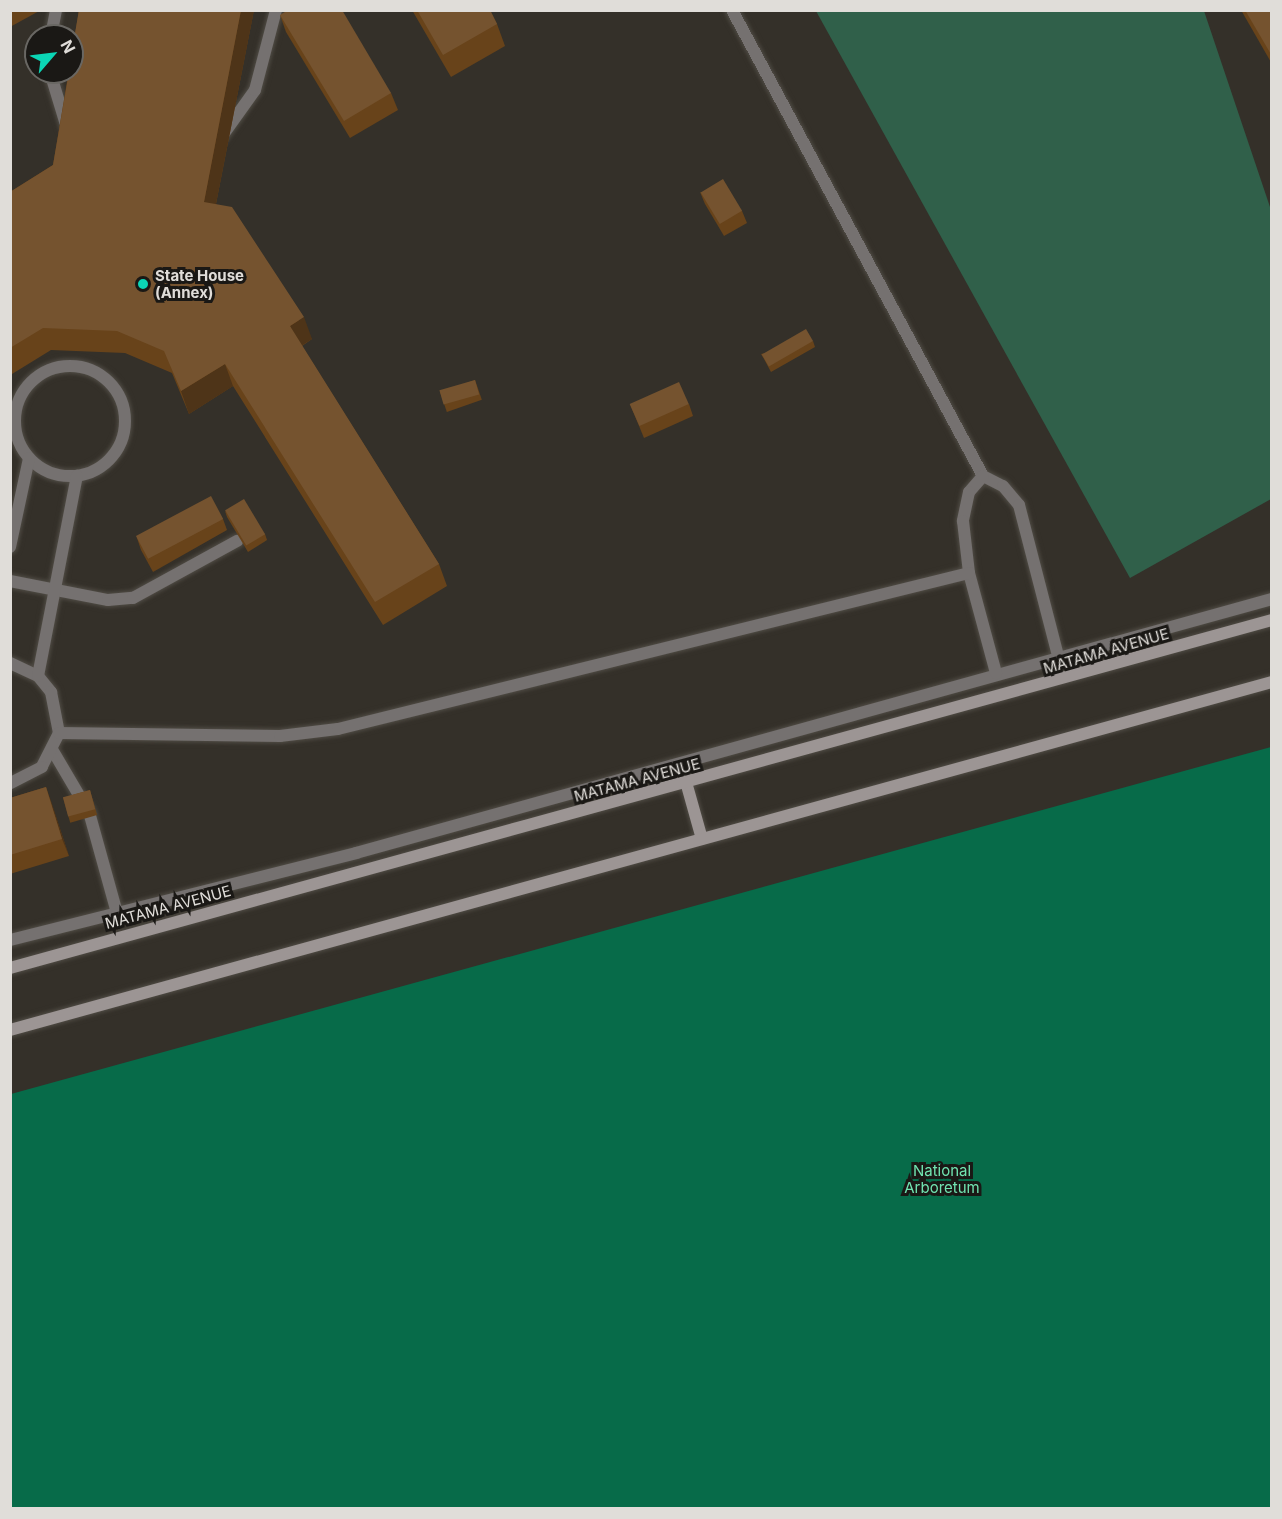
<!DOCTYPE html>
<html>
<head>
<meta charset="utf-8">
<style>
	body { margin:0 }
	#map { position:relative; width:1282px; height:1519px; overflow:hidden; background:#343029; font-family:Inter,sans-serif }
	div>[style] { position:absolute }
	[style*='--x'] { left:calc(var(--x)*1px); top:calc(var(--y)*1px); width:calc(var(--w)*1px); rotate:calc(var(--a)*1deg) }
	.green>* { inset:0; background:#30604a }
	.forest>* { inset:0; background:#076b49 }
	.roads { filter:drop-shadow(0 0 2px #504c45) drop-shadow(0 0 2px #504c45) }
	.lane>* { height:12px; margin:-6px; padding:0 6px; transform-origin:6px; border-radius:6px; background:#757170 }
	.street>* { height:12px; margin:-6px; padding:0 6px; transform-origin:6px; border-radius:6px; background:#757170 }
	.street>.ring { margin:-6px; padding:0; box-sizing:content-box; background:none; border:12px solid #757170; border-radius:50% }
	.secondary>* { height:12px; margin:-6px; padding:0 6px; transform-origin:6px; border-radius:6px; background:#9c9594 }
	.wall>* { inset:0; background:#68431a; transform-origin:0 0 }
	.shaded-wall>* { inset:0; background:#4e3418 }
	.building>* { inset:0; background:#75532f; transform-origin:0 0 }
	.dots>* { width:16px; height:16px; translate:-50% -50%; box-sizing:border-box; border:3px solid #1a1815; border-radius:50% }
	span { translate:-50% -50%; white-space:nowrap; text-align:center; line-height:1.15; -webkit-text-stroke:6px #1a1815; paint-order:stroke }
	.poi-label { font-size:15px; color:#e0ddd9; font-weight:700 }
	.left { translate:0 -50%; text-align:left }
	.street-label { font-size:15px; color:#e0ddd9 }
	.park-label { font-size:15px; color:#71e4b1 }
	.frame { position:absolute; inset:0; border:12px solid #e0ddd9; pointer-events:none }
	.north { position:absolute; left:24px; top:24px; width:60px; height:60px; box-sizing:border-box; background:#1a1815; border:2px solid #696763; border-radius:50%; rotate:62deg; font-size:16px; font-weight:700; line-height:24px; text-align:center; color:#e0ddd9 }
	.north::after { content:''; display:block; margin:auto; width:21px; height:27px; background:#0bd5b5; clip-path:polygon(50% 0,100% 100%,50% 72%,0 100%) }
</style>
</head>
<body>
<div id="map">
	<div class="green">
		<i style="clip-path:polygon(816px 11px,1204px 11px,1271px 210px,1271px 499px,1130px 578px)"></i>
	</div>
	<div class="forest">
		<i style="clip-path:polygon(1271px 747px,1271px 1508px,11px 1508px,11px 1094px)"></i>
	</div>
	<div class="roads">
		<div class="lane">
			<i style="--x:51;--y:36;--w:26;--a:-79"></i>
			<i style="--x:50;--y:72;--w:59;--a:73.1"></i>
			<i style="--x:220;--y:139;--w:60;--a:-54.5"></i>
			<i style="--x:255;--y:90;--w:83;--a:-75.3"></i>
			<i style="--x:10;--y:581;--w:100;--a:11"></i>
			<i style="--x:108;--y:600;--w:25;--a:-5"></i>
			<i style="--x:133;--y:598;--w:119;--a:-28.7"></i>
			<i style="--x:53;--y:751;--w:71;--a:59.5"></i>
			<i style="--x:89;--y:812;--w:105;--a:74.5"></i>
			<i style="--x:10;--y:940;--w:357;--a:-14.1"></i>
			<i style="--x:356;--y:853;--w:951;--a:-15.5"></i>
		</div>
		<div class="street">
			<i style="--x:732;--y:10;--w:529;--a:61.69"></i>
			<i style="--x:983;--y:476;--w:22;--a:27"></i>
			<i style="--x:1003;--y:486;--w:25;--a:50"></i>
			<i style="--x:1019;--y:505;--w:156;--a:75.5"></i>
			<i class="ring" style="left:15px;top:366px;width:98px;height:98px"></i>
			<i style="--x:983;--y:476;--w:21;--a:131"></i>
			<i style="--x:969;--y:492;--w:30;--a:102"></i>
			<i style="--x:963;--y:521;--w:52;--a:83.4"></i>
			<i style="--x:969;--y:573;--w:104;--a:74.9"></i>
			<i style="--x:10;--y:547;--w:91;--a:-77.9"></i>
			<i style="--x:10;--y:663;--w:31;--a:25"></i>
			<i style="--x:38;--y:676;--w:21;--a:51"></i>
			<i style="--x:51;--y:692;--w:42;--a:79"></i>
			<i style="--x:59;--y:733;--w:38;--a:117"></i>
			<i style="--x:42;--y:767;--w:36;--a:153"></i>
			<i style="--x:38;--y:676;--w:204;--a:-79"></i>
			<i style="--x:59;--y:733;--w:221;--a:0.8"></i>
			<i style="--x:280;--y:736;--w:58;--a:-6.9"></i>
			<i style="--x:338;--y:729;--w:650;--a:-13.89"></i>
		</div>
		<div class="secondary">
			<i style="--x:686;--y:782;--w:59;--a:74.3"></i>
			<i style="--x:10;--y:968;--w:1309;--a:-15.42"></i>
			<i style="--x:10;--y:1030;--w:1309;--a:-15.42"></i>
		</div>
	</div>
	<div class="wall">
		<i style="clip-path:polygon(10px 10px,41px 10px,10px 27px)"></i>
		<i style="clip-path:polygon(79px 10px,254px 10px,216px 204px,312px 339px,302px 346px,439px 564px,447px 586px,383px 625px,233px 386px,189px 414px,172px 373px,125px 353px,51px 350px,12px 374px,10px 371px,10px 192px,53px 165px)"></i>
		<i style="clip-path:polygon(412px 10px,490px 10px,497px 24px,505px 46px,451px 77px)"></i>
		<i style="clip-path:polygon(1241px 10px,1272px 10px,1272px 64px)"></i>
		<i style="clip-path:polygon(280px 15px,391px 93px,398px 110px,350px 138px,286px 32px)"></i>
		<i style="clip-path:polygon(700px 192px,742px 211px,747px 223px,724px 236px,705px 204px)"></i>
		<i style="clip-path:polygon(813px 341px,815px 347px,771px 372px,764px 359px,761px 354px)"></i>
		<i style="left:475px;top:380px;width:21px;height:37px;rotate:71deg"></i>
		<i style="clip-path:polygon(630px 404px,689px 404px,693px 416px,644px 438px)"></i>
		<i style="clip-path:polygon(225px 511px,265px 534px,267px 540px,248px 552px,227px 517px)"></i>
		<i style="clip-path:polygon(223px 519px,227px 530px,153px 572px,141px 550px,137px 538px)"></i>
		<i style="clip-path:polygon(46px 787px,69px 856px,10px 874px,10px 798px)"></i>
		<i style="left:90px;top:790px;width:26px;height:28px;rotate:74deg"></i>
	</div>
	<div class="shaded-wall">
		<i style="clip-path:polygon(241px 10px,254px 10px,212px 224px,204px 202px)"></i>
		<i style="clip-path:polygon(304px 317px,312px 339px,298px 348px,290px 326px)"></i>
		<i style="clip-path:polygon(225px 364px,233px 386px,189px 414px,181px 391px)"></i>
		<i style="clip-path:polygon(46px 787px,52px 804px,69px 856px,62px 839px)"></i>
	</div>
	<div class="building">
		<i style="clip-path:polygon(79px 10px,241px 10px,204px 202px,232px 207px,304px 317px,290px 326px,439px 564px,375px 602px,225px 364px,181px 391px,164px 351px,117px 331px,43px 328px,10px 348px,10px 192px,53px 165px,69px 72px,72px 72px,72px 51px)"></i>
		<i style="clip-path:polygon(288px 10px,342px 10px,391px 93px,344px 121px,280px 15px)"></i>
		<i style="clip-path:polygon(417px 10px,490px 10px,497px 24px,443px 55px)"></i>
		<i style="clip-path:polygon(1245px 10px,1272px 10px,1272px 56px)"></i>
		<i style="left:723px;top:179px;width:37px;height:26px;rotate:59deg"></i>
		<i style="left:806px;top:329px;width:14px;height:51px;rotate:60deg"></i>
		<i style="left:475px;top:380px;width:15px;height:37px;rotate:74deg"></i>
		<i style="left:679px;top:382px;width:24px;height:54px;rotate:66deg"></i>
		<i style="left:211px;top:496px;width:26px;height:85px;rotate:62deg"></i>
		<i style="left:244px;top:499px;width:41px;height:22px;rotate:59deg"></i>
		<i style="clip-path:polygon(46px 787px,62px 839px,10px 855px,10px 798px)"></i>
		<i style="left:90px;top:790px;width:20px;height:28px;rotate:75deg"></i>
	</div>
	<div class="dots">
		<i style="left:143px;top:284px;background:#0bd5b5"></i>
	</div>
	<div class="poi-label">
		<span class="left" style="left:155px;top:284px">State House<br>(Annex)</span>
	</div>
	<div class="street-label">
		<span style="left:1106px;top:651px;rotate:-16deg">MATAMA AVENUE</span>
		<span style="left:637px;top:780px;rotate:-15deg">MATAMA AVENUE</span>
		<span style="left:168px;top:907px;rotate:-15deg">MATAMA AVENUE</span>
	</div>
	<div class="park-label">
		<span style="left:942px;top:1179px">National<br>Arboretum</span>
	</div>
	<div class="frame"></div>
	<div class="north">N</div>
</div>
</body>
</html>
